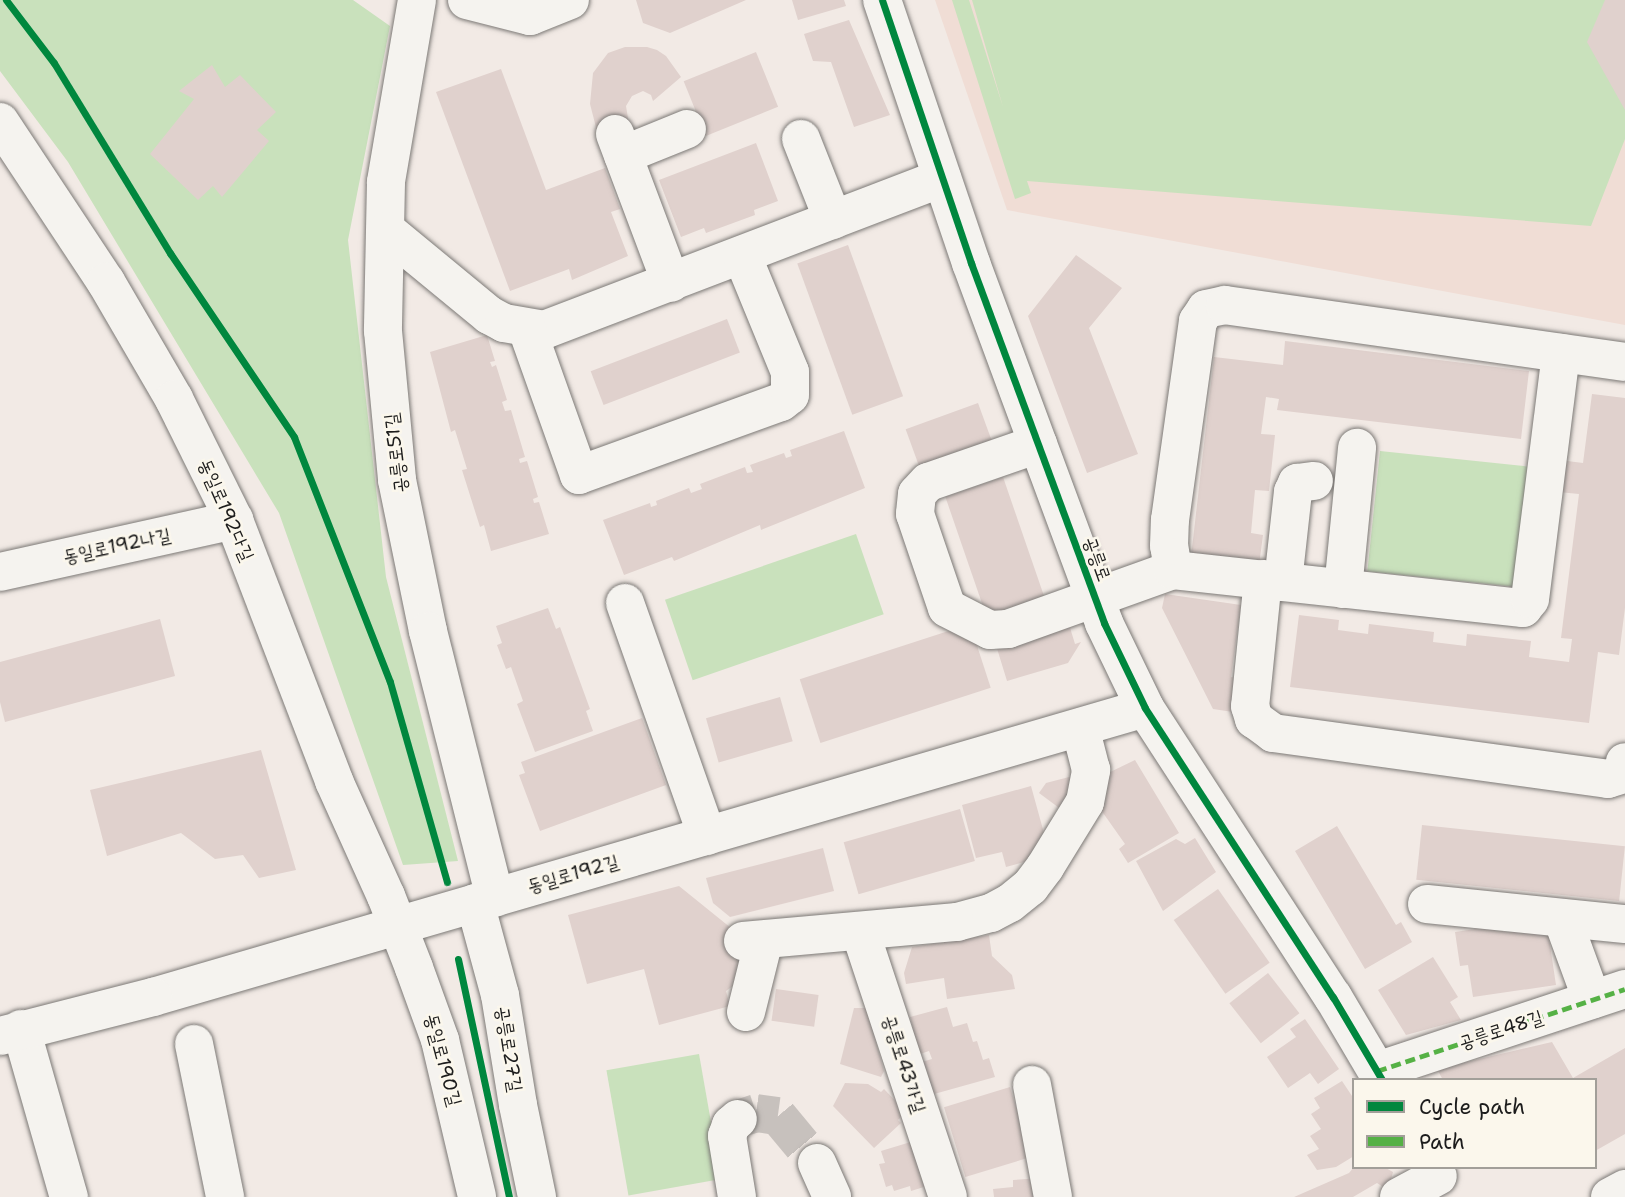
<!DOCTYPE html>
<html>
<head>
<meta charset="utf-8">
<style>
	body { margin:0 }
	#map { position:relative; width:1625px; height:1197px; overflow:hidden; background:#f2eae5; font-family:"Shantell Sans","Poor Story",sans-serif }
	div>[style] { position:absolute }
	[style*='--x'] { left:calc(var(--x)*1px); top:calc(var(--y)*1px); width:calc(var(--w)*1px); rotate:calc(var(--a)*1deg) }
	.built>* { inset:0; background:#f0ddd5 }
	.green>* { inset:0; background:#c9e1bc; transform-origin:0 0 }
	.building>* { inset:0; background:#e0d1cd; transform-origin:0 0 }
	.minor-tunnel>* { height:38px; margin-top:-19px; transform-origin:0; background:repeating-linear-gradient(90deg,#c7c1bd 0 38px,transparent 0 57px) }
	.roads { filter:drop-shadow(0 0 2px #7c7976) drop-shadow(0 0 2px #7c7976) }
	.minor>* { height:38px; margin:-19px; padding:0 19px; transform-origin:19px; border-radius:19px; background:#f5f3ef }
	.major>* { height:38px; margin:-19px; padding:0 19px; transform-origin:19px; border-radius:19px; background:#f5f3ef }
	.quiet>* { height:5px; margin-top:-2.5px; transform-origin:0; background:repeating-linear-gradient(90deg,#55b145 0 10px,transparent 0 15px) }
	.cycleway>* { height:7px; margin:-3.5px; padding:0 3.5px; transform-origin:3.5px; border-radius:3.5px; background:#00873e }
	span { translate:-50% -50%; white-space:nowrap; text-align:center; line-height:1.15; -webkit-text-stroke:5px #fbf7ec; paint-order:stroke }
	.street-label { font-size:19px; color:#1c1c1c }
	.legend { position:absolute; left:1352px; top:1078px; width:245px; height:91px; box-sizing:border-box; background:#fbf7ec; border:2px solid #a29f99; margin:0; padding:9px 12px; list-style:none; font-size:21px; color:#1c1c1c }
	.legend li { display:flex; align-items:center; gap:14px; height:35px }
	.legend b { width:35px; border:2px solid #a29f99 }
</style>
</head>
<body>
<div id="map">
	<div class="built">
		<i style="clip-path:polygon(935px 0,1625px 0,1625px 325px,1007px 210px)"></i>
	</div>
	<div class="green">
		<i style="clip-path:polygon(0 0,353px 0,390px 26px,348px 240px,386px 577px,458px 861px,403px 865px,279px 513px,68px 162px,0 71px)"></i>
		<i style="clip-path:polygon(952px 0,969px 0,1003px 107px,972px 0,1625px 0,1625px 139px,1591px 226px,1027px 181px,1031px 193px,1015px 199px)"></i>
		<i style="left:1380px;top:451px;width:148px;height:121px;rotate:6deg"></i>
		<i style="left:856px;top:534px;width:85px;height:202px;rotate:71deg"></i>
		<i style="left:699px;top:1054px;width:127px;height:94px;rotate:80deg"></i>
	</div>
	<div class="building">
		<i style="clip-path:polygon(636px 0,746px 0,670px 33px,643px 23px)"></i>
		<i style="clip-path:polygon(792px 0,844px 0,846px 6px,798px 20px)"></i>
		<i style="clip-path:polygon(1605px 0,1625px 0,1625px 110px,1587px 42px)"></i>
		<i style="clip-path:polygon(849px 20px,890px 115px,854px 127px,831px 62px,813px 61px,804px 34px)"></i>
		<i style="clip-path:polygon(625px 47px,647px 47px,657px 50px,666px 56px,681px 77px,653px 101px,651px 95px,643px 91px,632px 96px,626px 106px,630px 130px,599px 139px,590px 104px,593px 73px,608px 53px)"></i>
		<i style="left:756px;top:52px;width:59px;height:78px;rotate:68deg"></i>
		<i style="clip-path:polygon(212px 65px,225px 87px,240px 75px,276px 112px,257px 130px,269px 141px,222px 197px,213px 186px,198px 200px,150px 154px,194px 99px,179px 91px)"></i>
		<i style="clip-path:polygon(501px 69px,546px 190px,605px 168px,620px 209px,611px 212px,628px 256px,572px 280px,569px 269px,510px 291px,436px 92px)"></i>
		<i style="clip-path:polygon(756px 143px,778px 201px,754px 210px,755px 215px,706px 233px,704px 228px,681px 237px,659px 180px)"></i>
		<i style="left:848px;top:245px;width:161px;height:54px;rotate:70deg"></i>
		<i style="clip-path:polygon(1076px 255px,1122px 288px,1089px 328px,1138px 454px,1087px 473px,1028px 316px)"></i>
		<i style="left:727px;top:319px;width:36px;height:146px;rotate:69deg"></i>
		<i style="clip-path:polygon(487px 335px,495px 361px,490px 362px,492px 367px,496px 365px,507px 400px,502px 402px,505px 411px,511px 410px,525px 457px,519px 459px,520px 463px,527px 461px,538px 497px,533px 499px,534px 503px,539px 502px,549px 534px,491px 551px,484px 525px,480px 527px,462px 470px,467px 469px,455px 430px,451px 432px,430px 352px)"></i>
		<i style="clip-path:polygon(1285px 341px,1529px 371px,1521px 439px,1277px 410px,1279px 399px,1266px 397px,1261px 434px,1275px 435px,1269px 491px,1255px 490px,1251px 533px,1263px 535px,1259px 565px,1191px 557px,1214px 357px,1283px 365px)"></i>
		<i style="clip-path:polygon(1592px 394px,1625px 398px,1625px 608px,1619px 655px,1598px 652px,1589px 723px,1290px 687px,1299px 615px,1339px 620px,1338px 630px,1368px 634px,1369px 624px,1434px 632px,1433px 642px,1466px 646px,1467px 634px,1531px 641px,1529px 657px,1569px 662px,1572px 639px,1561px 638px,1579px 494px,1548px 491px,1552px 459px,1583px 463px)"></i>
		<i style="left:978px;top:403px;width:41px;height:77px;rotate:70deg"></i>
		<i style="clip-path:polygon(844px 431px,865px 488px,761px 530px,760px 525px,674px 561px,672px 557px,624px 575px,603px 520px,650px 503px,651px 507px,657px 505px,656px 501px,689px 488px,691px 493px,702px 489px,700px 484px,745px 467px,747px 473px,753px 472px,750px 465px,784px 453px,786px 458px,792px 456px,790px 450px)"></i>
		<i style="left:1003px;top:477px;width:131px;height:61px;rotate:71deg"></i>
		<i style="clip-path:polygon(1165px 594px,1241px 605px,1231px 677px,1238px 678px,1233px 712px,1213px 709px,1162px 608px)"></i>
		<i style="clip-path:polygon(548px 608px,556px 629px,560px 627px,590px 709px,586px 711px,593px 731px,535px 752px,517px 704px,523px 701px,511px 667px,506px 669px,497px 645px,502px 643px,496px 626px)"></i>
		<i style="clip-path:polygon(160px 619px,175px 676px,5px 722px,0 702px,0 662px)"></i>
		<i style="clip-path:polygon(1068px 621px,1075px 644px,1081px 642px,1068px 663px,1007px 681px,995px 642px)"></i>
		<i style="left:970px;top:624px;width:67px;height:179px;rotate:72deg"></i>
		<i style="left:780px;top:697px;width:46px;height:77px;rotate:74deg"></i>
		<i style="clip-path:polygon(642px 718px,666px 785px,540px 831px,519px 775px,525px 773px,521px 762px)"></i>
		<i style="clip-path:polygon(261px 750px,296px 870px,259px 878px,243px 855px,215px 859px,181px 833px,107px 856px,90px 790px)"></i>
		<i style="clip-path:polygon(1135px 760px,1179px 833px,1128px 863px,1119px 849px,1125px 844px,1101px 810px,1104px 775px)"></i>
		<i style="clip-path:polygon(1069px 777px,1083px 782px,1070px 816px,1039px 793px,1046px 783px)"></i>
		<i style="clip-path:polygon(1031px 786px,1050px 855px,1006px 867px,1002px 852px,976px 858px,962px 805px)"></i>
		<i style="left:960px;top:809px;width:54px;height:121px;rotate:74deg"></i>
		<i style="left:1422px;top:825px;width:204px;height:55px;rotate:6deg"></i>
		<i style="clip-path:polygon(1337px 826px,1396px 925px,1401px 922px,1412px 942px,1365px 969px,1295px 851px)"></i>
		<i style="clip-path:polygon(1195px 838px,1216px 872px,1163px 911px,1136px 861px,1176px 839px,1185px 844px)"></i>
		<i style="clip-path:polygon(823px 848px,834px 891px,730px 917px,713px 903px,706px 878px)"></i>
		<i style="clip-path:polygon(679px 886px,731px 928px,747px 976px,726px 991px,730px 1006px,659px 1025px,644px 969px,587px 984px,568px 915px)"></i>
		<i style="left:1218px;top:889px;width:90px;height:54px;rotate:55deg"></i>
		<i style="clip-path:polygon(1502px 919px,1503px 932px,1547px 925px,1556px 985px,1473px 997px,1468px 965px,1460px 966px,1455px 932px,1475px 929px,1473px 923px)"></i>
		<i style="clip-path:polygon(989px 935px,992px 956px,1012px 975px,1015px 989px,947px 999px,944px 978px,906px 984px,904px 973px,912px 947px)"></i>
		<i style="clip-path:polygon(1433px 957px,1458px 997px,1450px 1002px,1461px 1020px,1406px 1035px,1378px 990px)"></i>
		<i style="left:1268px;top:973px;width:51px;height:49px;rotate:52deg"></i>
		<i style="left:776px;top:989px;width:43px;height:32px;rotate:8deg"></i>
		<i style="clip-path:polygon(947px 1007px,953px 1027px,967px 1023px,973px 1042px,977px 1041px,983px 1060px,989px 1058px,995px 1077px,927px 1096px,918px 1063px,932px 1059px,929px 1051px,914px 1056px,908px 1032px,913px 1030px,910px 1017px)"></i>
		<i style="clip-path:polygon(854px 1008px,867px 1008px,884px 1071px,881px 1077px,840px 1064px)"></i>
		<i style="clip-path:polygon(1305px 1019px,1339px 1069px,1318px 1084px,1310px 1073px,1288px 1088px,1267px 1057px,1296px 1037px,1290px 1029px)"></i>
		<i style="clip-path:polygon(1552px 1042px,1573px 1078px,1625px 1048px,1625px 1134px,1595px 1151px,1595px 1080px,1443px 1080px,1437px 1069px)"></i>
		<i style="clip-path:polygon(1342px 1081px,1354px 1099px,1354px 1156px,1336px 1167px,1317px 1170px,1307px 1155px,1319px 1149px,1310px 1136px,1321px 1129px,1311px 1114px,1320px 1108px,1314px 1098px)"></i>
		<i style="clip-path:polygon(845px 1083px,868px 1084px,881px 1092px,884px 1089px,906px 1112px,898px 1120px,901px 1123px,874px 1148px,833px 1106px)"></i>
		<i style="left:1010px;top:1087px;width:73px;height:69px;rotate:73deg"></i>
		<i style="clip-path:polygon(914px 1141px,927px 1186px,911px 1191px,910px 1186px,894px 1191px,892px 1185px,886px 1187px,879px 1164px,885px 1163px,881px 1151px)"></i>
		<i style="clip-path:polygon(1354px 1167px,1384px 1167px,1393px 1172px,1388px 1190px,1377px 1183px,1353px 1197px,1294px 1197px,1349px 1173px)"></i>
		<i style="clip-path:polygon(1041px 1178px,1042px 1197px,994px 1197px,993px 1189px,1013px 1187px,1013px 1180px)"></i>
	</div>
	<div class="minor-tunnel">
		<i style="--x:738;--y:1119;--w:19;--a:-18"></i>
		<i style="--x:756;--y:1113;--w:22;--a:8"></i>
		<i style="--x:778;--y:1116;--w:61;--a:50.3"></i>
	</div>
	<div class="roads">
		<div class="minor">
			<i style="--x:417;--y:0;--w:185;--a:99.7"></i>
			<i style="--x:386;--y:182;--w:149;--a:91.2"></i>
			<i style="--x:383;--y:331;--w:150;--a:84.6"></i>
			<i style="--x:397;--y:480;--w:154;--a:78.4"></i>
			<i style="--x:428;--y:631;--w:275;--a:75.9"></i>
			<i style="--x:467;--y:0;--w:65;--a:14.3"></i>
			<i style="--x:530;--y:16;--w:43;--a:-21.8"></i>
			<i style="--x:882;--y:0;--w:278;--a:71.3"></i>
			<i style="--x:971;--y:263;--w:384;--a:69.7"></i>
			<i style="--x:1104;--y:623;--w:94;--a:64.2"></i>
			<i style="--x:1145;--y:708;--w:345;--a:57"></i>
			<i style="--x:1333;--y:997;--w:96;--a:59.4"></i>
			<i style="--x:0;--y:122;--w:192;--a:56.5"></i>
			<i style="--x:106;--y:282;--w:135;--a:59.8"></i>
			<i style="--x:174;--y:399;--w:135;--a:63.6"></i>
			<i style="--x:234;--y:520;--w:280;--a:69"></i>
			<i style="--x:334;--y:781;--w:126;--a:65.7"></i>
			<i style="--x:386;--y:896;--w:77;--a:68.7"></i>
			<i style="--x:414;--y:968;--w:77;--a:70.1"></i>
			<i style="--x:440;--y:1040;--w:161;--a:76.7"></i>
			<i style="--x:615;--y:134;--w:159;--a:69.4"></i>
			<i style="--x:801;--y:139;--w:87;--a:68.4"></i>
			<i style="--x:623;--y:155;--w:69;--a:-22.1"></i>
			<i style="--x:387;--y:231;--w:132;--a:39.5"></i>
			<i style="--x:489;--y:315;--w:17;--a:28"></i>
			<i style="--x:504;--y:323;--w:41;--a:9.9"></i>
			<i style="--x:544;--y:330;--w:426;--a:-20.9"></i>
			<i style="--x:527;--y:329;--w:155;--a:70.4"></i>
			<i style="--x:579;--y:475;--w:215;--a:-19.9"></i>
			<i style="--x:781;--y:402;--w:11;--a:-38"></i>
			<i style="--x:790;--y:395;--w:23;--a:-90"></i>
			<i style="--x:790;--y:372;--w:126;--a:-112.3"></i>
			<i style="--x:1038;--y:444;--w:116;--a:160.9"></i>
			<i style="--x:928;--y:482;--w:16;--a:133"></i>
			<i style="--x:917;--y:494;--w:20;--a:96"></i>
			<i style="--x:915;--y:514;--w:99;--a:71.2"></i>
			<i style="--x:947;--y:608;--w:48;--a:27.1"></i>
			<i style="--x:990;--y:630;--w:18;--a:-3"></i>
			<i style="--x:1008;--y:629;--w:175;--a:-19.7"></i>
			<i style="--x:1173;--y:570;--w:352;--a:6.2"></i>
			<i style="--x:1523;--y:608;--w:11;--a:-52"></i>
			<i style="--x:1530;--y:599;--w:248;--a:-82.8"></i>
			<i style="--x:1173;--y:570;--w:24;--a:-99"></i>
			<i style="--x:1169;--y:546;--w:26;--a:-88"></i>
			<i style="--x:1170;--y:520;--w:201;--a:-82"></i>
			<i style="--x:1198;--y:321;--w:14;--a:-56"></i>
			<i style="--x:1206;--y:309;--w:19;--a:-12"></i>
			<i style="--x:1225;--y:305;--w:404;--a:8.1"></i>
			<i style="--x:0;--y:572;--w:240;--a:-12.5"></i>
			<i style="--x:1263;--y:579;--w:128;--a:95.8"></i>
			<i style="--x:1250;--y:706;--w:14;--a:73"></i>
			<i style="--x:1254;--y:719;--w:24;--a:36"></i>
			<i style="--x:1273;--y:733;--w:338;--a:7.8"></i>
			<i style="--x:1608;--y:779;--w:16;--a:-18"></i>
			<i style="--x:1623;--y:774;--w:12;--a:-81"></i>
			<i style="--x:1283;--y:582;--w:91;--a:-83.7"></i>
			<i style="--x:1293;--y:492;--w:10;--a:-66"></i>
			<i style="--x:1297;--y:483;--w:17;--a:-7"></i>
			<i style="--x:1343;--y:589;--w:142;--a:-84.3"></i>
			<i style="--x:625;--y:603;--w:247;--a:70.6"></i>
			<i style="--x:475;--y:903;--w:95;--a:74.8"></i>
			<i style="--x:500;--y:995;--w:111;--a:80.7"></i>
			<i style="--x:518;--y:1105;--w:94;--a:78.3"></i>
			<i style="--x:1427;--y:904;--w:199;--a:5.8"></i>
			<i style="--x:1562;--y:918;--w:87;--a:69.9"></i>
			<i style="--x:860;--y:931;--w:280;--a:71.7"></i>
			<i style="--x:743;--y:941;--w:215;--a:-5.1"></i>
			<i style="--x:957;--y:922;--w:35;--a:-15"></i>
			<i style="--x:991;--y:913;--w:21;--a:-28"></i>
			<i style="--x:1010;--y:903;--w:26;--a:-39"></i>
			<i style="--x:1030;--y:887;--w:25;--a:-53"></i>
			<i style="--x:1045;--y:867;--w:76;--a:-58.4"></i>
			<i style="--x:1085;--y:802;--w:33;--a:-79"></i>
			<i style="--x:1091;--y:770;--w:44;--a:-104.3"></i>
			<i style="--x:153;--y:997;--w:1033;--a:-16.24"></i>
			<i style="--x:746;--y:1012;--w:74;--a:-76"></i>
			<i style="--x:21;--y:1029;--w:175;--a:74.1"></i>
			<i style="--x:194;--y:1044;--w:156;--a:78.5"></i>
			<i style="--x:1377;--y:1071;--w:261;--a:-18.3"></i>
			<i style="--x:1032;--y:1085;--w:114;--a:79.4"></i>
			<i style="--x:817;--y:1163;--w:37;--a:66"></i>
			<i style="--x:737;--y:1197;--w:62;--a:-99.3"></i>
			<i style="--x:727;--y:1136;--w:12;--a:-70"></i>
			<i style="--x:731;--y:1125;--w:9;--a:-41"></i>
			<i style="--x:1399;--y:1197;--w:44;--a:-28.3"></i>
			<i style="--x:1610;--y:1197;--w:17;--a:-28"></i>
		</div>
		<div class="major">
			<i style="--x:0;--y:1036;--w:158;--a:-14.3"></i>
		</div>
	</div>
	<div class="quiet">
		<i style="--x:1377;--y:1071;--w:261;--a:-18.3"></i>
	</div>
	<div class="cycleway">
		<i style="--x:6;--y:0;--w:79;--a:52.7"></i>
		<i style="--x:54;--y:63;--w:223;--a:58.6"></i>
		<i style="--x:170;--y:253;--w:222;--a:56"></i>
		<i style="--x:294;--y:437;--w:263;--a:68.6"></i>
		<i style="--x:390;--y:682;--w:208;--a:74.1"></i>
		<i style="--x:882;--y:0;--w:278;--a:71.3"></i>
		<i style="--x:971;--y:263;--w:384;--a:69.7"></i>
		<i style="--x:1104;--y:623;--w:94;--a:64.2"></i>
		<i style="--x:1145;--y:708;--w:345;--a:57"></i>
		<i style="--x:1333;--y:997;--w:96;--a:59.4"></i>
		<i style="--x:458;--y:959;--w:243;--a:77.9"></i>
	</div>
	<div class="street-label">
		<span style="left:396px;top:453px;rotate:-97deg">공릉로51길</span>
		<span style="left:226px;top:510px;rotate:66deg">동일로192다길</span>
		<span style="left:117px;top:546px;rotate:-12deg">동일로192나길</span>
		<span style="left:1097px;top:559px;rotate:70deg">공릉로</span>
		<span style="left:573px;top:874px;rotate:-16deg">동일로192길</span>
		<span style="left:1501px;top:1030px;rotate:-18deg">공릉로48길</span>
		<span style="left:509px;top:1049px;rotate:81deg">공릉로27길</span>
		<span style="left:443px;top:1060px;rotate:75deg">동일로190길</span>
		<span style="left:904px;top:1064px;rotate:72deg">공릉로43가길</span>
	</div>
	<ul class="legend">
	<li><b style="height:9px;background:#00873e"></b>Cycle path</li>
	<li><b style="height:9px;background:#55b145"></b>Path</li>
	</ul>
</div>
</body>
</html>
